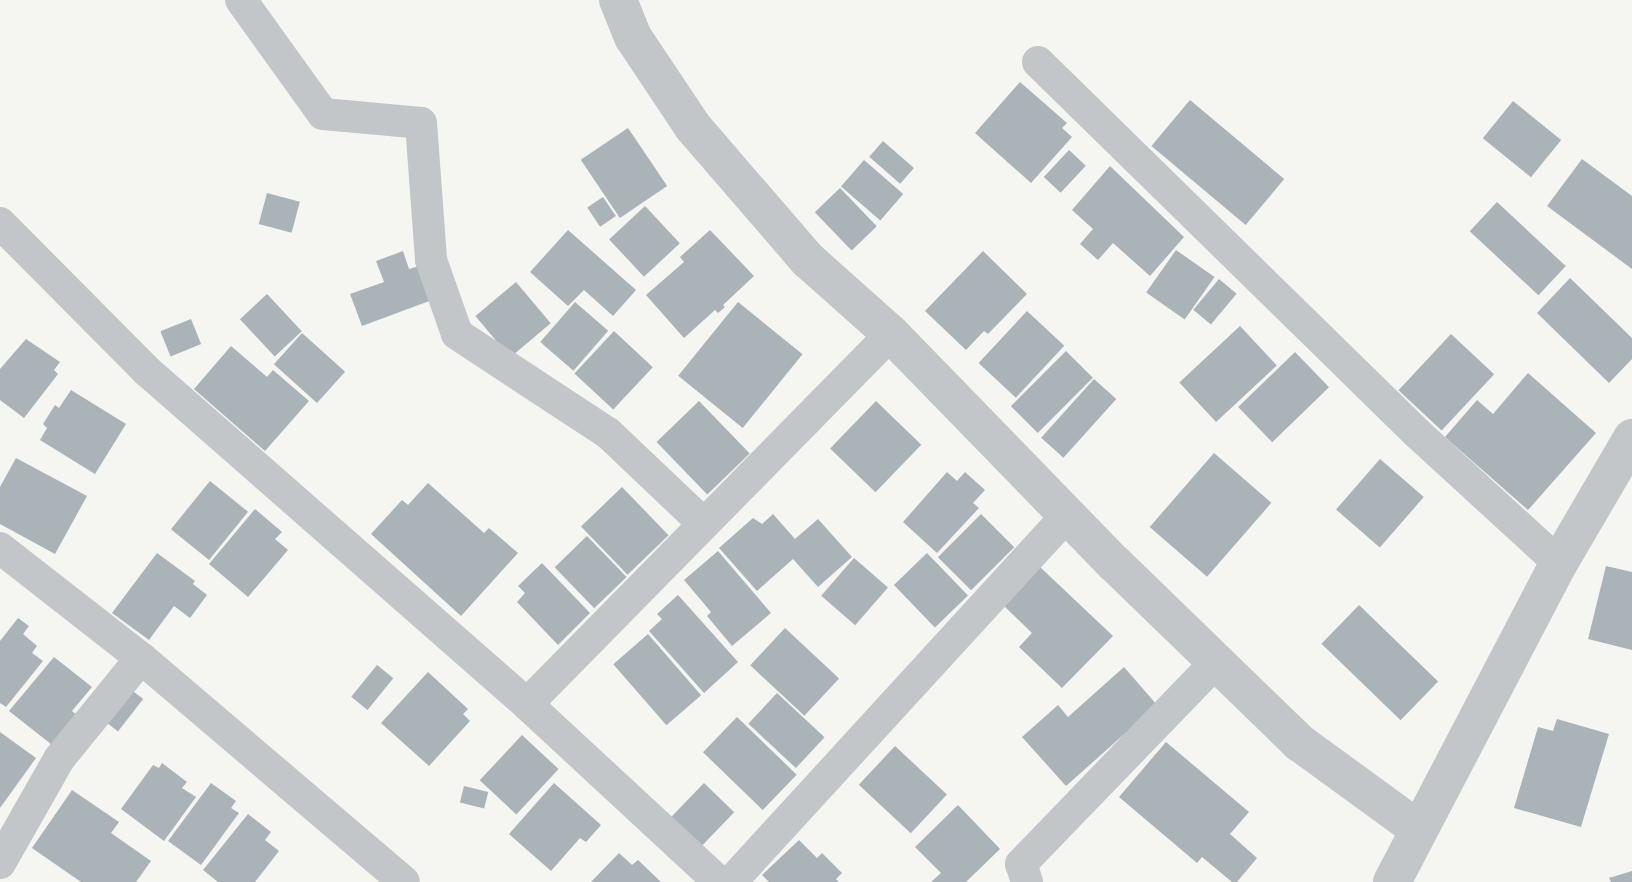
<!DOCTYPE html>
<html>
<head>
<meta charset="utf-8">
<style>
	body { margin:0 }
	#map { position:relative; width:1632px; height:882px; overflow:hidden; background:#f5f5f1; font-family:Ubuntu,sans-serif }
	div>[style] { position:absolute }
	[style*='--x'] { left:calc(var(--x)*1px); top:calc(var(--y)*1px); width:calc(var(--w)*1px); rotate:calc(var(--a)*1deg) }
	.building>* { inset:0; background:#aab3b8; transform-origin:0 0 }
	.minor>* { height:32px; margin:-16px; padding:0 16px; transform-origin:16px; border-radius:16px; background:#c2c6c9 }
	.tertiary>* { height:38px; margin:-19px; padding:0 19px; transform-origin:19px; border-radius:19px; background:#c2c6c9 }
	span { translate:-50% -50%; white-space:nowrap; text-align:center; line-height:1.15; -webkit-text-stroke:7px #fff; paint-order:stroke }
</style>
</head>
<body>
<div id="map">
	<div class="building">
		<i style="clip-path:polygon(1020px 82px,1067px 123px,1062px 128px,1072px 137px,1031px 183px,975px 133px)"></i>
		<i style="left:1190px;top:100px;width:123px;height:60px;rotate:40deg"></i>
		<i style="left:1513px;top:101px;width:62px;height:48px;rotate:39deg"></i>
		<i style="left:628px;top:128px;width:70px;height:57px;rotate:56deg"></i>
		<i style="left:883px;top:141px;width:41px;height:21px;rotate:41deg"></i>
		<i style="left:1069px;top:150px;width:23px;height:37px;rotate:43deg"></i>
		<i style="clip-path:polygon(1582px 159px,1632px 196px,1632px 269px,1547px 206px)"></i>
		<i style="left:864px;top:160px;width:52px;height:35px;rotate:41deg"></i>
		<i style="clip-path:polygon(1110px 166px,1184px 237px,1150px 276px,1113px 243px,1098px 260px,1080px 244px,1093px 229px,1072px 210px)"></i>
		<i style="left:840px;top:188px;width:53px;height:35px;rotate:46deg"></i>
		<i style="left:267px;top:193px;width:34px;height:32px;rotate:15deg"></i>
		<i style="left:603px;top:197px;width:23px;height:19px;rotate:56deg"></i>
		<i style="left:1497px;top:202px;width:94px;height:40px;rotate:43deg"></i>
		<i style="left:645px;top:206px;width:51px;height:49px;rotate:47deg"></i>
		<i style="clip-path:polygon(568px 230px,636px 290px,613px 316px,584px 290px,568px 306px,530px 272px)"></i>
		<i style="clip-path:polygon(710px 230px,754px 276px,723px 305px,725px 307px,718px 313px,715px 310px,684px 338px,646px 295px,684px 262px,680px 257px)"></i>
		<i style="left:1176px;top:250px;width:47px;height:52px;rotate:35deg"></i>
		<i style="clip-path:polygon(403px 251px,409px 269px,419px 266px,432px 300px,362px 326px,350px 294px,384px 282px,376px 261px)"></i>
		<i style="clip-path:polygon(983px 251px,1027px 294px,988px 334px,984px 331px,966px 350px,925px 311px)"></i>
		<i style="clip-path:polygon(1570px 278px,1632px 338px,1632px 359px,1609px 383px,1537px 313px)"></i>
		<i style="left:1219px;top:279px;width:23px;height:40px;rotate:40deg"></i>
		<i style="left:516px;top:282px;width:54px;height:53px;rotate:50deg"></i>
		<i style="left:267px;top:294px;width:51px;height:37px;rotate:47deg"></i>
		<i style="left:575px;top:302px;width:44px;height:53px;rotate:41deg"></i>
		<i style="left:738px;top:302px;width:83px;height:95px;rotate:39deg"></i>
		<i style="left:1027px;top:311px;width:51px;height:71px;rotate:43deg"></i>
		<i style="left:191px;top:319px;width:27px;height:33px;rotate:68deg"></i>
		<i style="left:1240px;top:326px;width:54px;height:83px;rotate:47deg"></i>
		<i style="left:614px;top:331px;width:53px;height:58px;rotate:43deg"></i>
		<i style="left:302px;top:333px;width:58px;height:42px;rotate:42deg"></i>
		<i style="left:1451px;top:334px;width:59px;height:77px;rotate:43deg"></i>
		<i style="clip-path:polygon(26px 339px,60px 362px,54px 370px,58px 374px,24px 418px,0 400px,0 369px)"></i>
		<i style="clip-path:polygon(231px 346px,267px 377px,273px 370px,309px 401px,265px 451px,194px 389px)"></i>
		<i style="left:1066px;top:351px;width:38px;height:78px;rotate:45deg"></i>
		<i style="left:1295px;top:352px;width:49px;height:79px;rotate:46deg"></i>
		<i style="clip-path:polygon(1528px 373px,1596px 433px,1528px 510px,1445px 437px,1477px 400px,1493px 414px)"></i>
		<i style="left:1094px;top:379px;width:30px;height:79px;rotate:42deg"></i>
		<i style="clip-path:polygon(71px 390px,126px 424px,95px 474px,40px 440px,47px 428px,43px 424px,55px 405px,59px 408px)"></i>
		<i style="left:699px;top:401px;width:73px;height:59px;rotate:46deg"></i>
		<i style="left:876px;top:401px;width:63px;height:66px;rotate:44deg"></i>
		<i style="left:1214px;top:453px;width:76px;height:98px;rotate:41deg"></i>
		<i style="clip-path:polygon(16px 458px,87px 496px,55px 554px,0 524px,0 487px)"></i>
		<i style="left:1380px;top:459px;width:58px;height:67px;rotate:41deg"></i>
		<i style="clip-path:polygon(947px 472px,957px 481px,965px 472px,985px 490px,973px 503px,979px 508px,937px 553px,903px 522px)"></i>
		<i style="left:210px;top:481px;width:49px;height:62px;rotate:39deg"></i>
		<i style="clip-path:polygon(428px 483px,484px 533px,489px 528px,518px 553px,461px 616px,371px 534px,402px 500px,408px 505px)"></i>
		<i style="left:622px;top:487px;width:67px;height:57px;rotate:46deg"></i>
		<i style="clip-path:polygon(255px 509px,282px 532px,275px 539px,288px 550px,248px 597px,209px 564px)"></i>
		<i style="clip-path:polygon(773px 514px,795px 539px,818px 519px,852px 557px,818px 587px,793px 559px,757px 591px,719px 548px,753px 518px,762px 524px)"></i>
		<i style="left:981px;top:514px;width:47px;height:61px;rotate:45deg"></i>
		<i style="left:587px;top:536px;width:57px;height:45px;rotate:46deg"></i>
		<i style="clip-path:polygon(718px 551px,771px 613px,732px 646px,707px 616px,711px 612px,684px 580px)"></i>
		<i style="clip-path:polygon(157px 553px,195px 581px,193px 584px,207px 595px,190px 618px,174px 606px,149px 640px,112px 613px)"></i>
		<i style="left:927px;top:553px;width:59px;height:46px;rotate:46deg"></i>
		<i style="left:854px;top:558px;width:45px;height:50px;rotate:41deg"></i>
		<i style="clip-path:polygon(542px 563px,590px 613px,558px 645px,517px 602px,525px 593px,518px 586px)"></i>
		<i style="clip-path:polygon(1606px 566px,1632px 572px,1632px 650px,1588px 639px)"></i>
		<i style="clip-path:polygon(1040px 567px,1113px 636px,1062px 688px,1019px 647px,1032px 633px,1003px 605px)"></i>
		<i style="clip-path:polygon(678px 595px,738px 662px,704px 693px,649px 631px,662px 619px,657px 614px)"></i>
		<i style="left:1359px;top:605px;width:110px;height:54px;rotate:44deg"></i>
		<i style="clip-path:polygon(18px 618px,29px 626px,23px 634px,37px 646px,32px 653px,43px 661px,6px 707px,0 703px,0 641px)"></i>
		<i style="left:785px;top:628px;width:74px;height:51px;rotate:43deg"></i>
		<i style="left:648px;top:634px;width:81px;height:46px;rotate:49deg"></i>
		<i style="clip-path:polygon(54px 657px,92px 687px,72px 711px,81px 718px,56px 748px,9px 711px)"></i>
		<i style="left:377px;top:665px;width:21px;height:41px;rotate:39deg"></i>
		<i style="clip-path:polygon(1124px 667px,1157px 705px,1066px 786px,1022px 737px,1058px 705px,1068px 717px)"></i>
		<i style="clip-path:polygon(428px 672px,468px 709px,463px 714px,470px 721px,429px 766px,381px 723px)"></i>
		<i style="left:129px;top:688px;width:18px;height:41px;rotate:38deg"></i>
		<i style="left:777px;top:693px;width:65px;height:42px;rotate:43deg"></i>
		<i style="left:737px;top:717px;width:83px;height:49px;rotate:44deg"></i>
		<i style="clip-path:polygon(1557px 719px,1609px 734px,1581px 827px,1514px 808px,1538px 727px,1553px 731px)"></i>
		<i style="clip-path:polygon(0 732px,36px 758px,0 808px)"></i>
		<i style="left:522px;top:735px;width:50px;height:62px;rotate:43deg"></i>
		<i style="clip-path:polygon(1166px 742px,1249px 812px,1230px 834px,1257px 858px,1237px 882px,1232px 882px,1202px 857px,1197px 863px,1119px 797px)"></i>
		<i style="left:895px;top:746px;width:71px;height:53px;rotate:43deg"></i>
		<i style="clip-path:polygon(162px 763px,187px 782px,182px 788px,196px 797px,164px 841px,121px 809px,153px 765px,159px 768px)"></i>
		<i style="clip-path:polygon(211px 783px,236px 801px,231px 808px,239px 813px,201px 865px,168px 841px)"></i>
		<i style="clip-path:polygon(554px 783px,601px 825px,586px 842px,580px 838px,551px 871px,509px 834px)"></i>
		<i style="left:704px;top:783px;width:42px;height:49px;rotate:44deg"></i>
		<i style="left:464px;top:786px;width:25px;height:17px;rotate:14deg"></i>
		<i style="clip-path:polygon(72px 790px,119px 822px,111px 833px,151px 861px,136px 882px,81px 882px,32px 848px)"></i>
		<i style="clip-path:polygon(958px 805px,1000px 849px,966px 882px,931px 882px,941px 873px,915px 847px)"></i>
		<i style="clip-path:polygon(248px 814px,271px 832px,265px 840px,279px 851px,255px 882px,218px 882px,203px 870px)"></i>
		<i style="clip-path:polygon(799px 840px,817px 858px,822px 853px,842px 873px,836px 879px,839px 882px,769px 882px,762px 875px)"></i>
		<i style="clip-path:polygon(619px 853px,632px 865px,638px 860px,661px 882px,591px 882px)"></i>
		<i style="clip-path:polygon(1632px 871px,1632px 882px,1611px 882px,1609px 878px)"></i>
	</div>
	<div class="minor">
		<i style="--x:241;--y:0;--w:140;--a:54.3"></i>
		<i style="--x:323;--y:114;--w:98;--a:5.2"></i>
		<i style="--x:421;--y:123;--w:137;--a:85.8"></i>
		<i style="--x:431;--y:260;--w:78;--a:70.6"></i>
		<i style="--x:457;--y:334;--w:181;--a:33.3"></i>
		<i style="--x:608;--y:433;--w:132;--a:43.5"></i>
		<i style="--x:1038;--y:62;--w:530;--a:44.39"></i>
		<i style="--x:1417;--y:433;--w:193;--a:42.5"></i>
		<i style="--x:0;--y:223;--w:209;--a:45.2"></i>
		<i style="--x:147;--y:371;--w:505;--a:41.23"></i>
		<i style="--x:0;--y:548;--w:179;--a:38"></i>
		<i style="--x:141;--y:658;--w:345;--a:40.4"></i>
		<i style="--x:0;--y:863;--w:120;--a:-60.4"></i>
		<i style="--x:59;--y:759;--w:130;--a:-50.9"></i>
		<i style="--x:719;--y:882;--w:262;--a:-137.2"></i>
		<i style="--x:527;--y:704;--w:519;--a:-45.47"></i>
		<i style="--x:731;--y:882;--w:499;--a:-47.5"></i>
		<i style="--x:1027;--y:882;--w:19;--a:-108"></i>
		<i style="--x:1021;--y:864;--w:279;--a:-46"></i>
	</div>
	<div class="tertiary">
		<i style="--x:618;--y:0;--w:40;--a:68"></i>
		<i style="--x:633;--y:37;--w:108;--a:56.3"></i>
		<i style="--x:693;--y:127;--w:176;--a:49.2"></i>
		<i style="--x:808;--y:260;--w:111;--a:41.7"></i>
		<i style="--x:891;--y:334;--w:320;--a:45.8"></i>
		<i style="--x:1114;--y:563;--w:259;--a:44.1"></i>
		<i style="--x:1300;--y:743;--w:146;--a:36.1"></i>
		<i style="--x:1392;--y:882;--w:360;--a:-62.4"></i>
		<i style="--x:1559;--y:563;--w:145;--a:-59.7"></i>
	</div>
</div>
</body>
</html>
